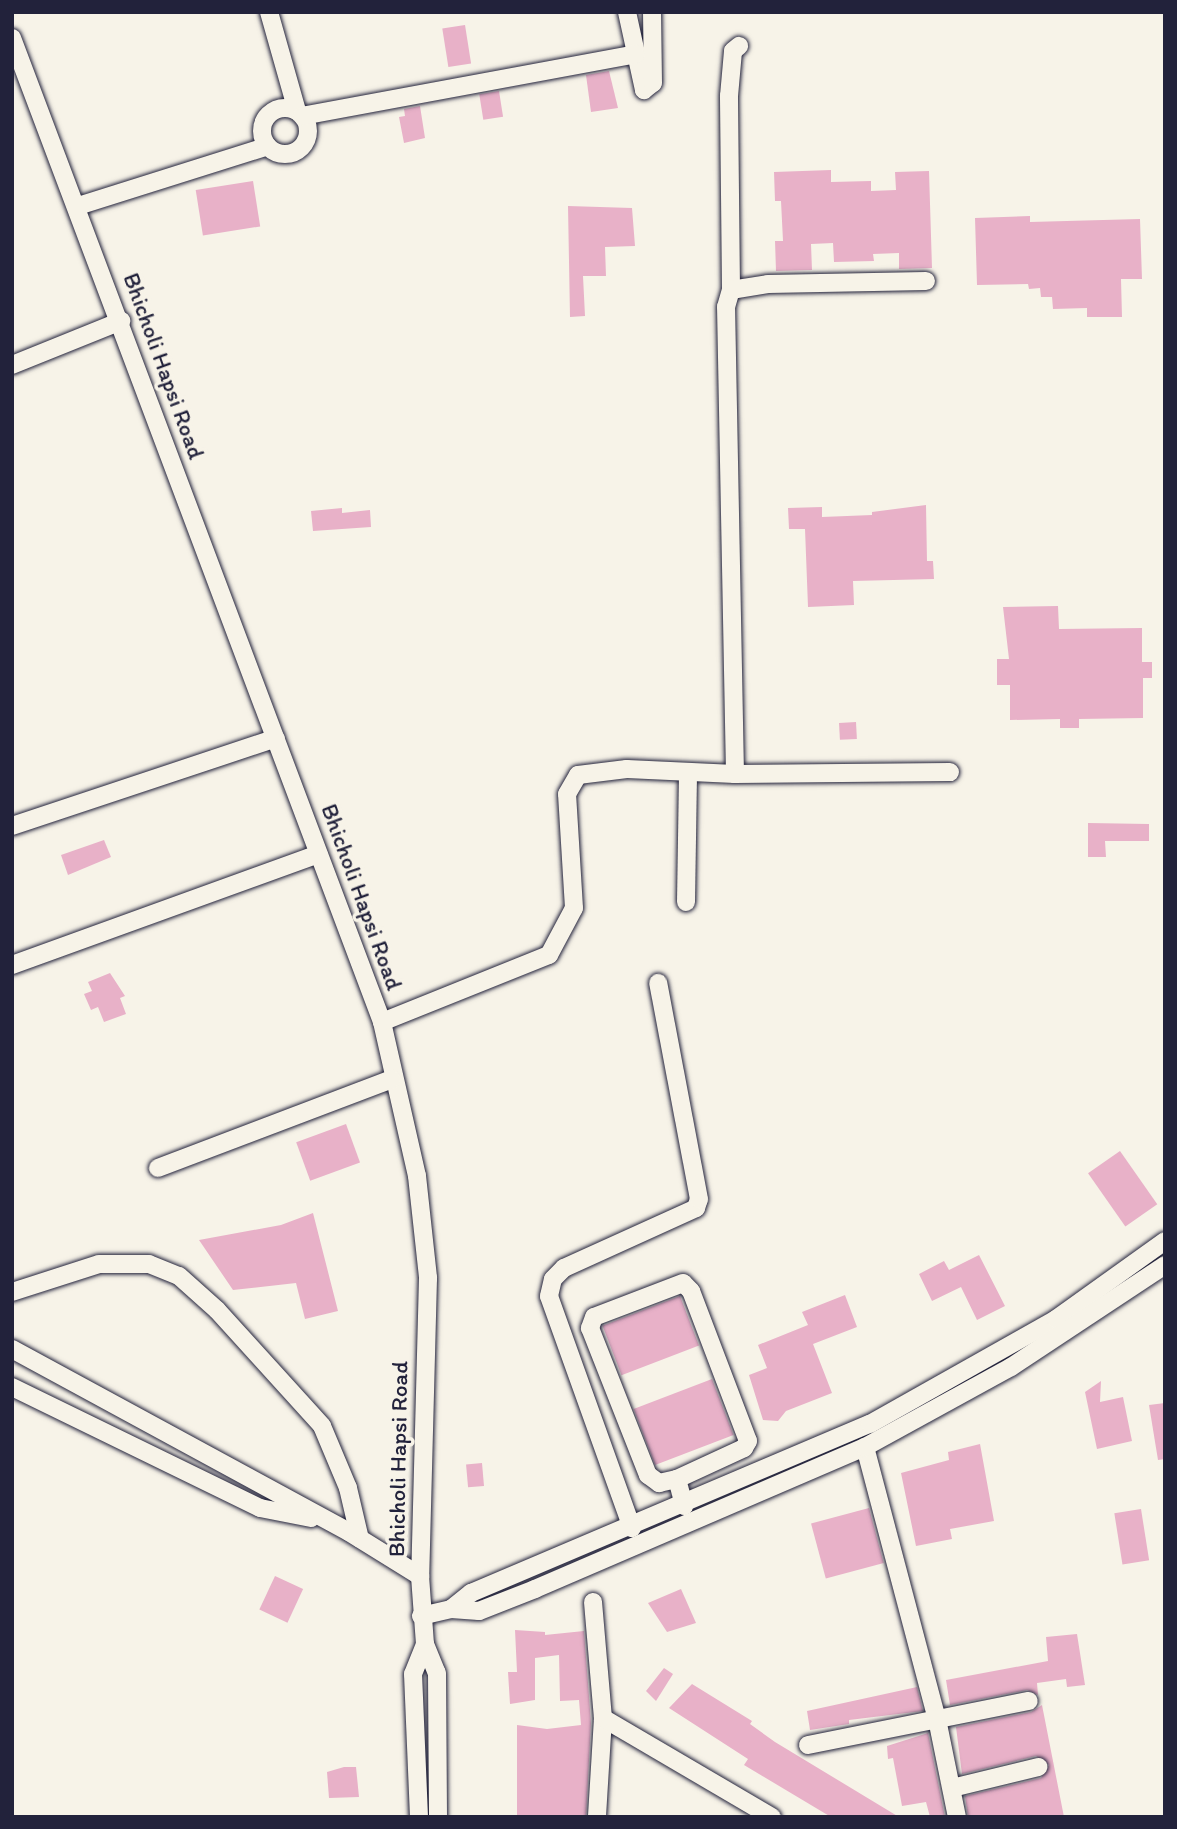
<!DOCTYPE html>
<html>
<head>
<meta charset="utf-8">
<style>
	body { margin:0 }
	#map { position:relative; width:1177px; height:1829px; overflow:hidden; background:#f7f3e8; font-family:Itim,sans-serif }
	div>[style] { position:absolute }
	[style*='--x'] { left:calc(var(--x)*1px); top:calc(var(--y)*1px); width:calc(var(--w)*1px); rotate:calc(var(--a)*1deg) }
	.building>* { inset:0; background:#e8b1c8; transform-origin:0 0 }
	.roads { filter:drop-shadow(0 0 2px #22223b) drop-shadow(0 0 2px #22223b) }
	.minor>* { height:18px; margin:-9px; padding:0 9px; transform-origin:9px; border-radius:9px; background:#f7f3e8 }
	.minor>.ring { margin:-9px; padding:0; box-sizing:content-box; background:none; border:18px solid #f7f3e8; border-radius:50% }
	span { translate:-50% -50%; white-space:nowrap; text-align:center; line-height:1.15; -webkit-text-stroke:7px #f7f3e8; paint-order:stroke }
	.street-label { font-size:23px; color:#22223b }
	.frame { position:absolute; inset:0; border:14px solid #22223b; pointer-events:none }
</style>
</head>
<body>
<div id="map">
	<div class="building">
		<i style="left:465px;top:25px;width:39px;height:23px;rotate:81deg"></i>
		<i style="clip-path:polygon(609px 71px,618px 108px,591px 112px,586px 75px)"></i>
		<i style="left:499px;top:91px;width:26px;height:20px;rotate:81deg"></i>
		<i style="clip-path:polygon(420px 106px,425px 138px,404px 143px,399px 117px,405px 116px,404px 109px)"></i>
		<i style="clip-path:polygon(831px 170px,831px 182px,871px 181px,871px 191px,896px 190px,895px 172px,929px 171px,932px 268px,899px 269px,899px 253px,873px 254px,874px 261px,834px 262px,833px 243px,811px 244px,812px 270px,776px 271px,775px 241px,783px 241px,781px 201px,775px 201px,774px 172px)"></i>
		<i style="left:253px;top:181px;width:46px;height:58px;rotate:81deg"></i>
		<i style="clip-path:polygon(568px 206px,632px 208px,635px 246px,605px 247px,606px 276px,583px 276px,585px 316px,570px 317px)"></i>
		<i style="clip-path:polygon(1030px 216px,1030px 222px,1140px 219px,1142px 279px,1121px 279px,1122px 317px,1087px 317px,1087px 308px,1053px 309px,1052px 297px,1041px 297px,1040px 288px,1029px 289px,1028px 284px,977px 285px,975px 218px)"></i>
		<i style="clip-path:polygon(926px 505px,927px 561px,933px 561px,934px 579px,853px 581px,854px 605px,808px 607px,805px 529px,789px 529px,788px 508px,822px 507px,822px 517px,872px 515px,872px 512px)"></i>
		<i style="clip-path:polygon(342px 508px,342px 513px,370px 510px,371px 527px,313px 531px,311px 511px)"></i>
		<i style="clip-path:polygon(1058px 606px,1059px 629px,1142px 628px,1142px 662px,1152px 662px,1152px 678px,1143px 678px,1143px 718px,1079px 719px,1079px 728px,1060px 728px,1060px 719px,1010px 720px,1010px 685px,997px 685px,997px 659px,1009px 659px,1003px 607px)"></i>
		<i style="left:856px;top:722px;width:17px;height:17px;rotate:87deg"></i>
		<i style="clip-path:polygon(1088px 823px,1149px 824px,1149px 841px,1105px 841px,1106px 857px,1088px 857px)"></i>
		<i style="clip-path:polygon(104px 840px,111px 857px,68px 875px,61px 855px)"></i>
		<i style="clip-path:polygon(110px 973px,125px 996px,120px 998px,126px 1014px,104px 1022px,98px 1007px,91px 1010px,84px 994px,92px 991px,88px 982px)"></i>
		<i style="left:346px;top:1124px;width:41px;height:53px;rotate:70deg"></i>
		<i style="left:1120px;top:1151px;width:65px;height:39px;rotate:55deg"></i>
		<i style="clip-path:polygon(313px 1213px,338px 1311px,305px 1319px,296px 1283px,233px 1290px,199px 1240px,281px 1225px)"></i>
		<i style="clip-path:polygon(979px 1255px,1005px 1306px,977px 1320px,961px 1287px,932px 1301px,919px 1274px,944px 1261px,949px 1270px)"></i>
		<i style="clip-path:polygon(845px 1295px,857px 1327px,813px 1344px,832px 1393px,786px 1411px,778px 1421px,763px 1420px,749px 1375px,767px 1368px,758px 1345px,808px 1325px,802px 1312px)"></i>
		<i style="left:680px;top:1296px;width:53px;height:83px;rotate:69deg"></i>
		<i style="left:712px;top:1379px;width:60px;height:84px;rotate:69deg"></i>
		<i style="clip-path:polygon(1101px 1381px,1100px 1402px,1123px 1397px,1132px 1441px,1097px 1449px,1085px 1392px)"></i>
		<i style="clip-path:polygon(1165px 1403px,1165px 1459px,1158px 1460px,1149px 1405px)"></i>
		<i style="clip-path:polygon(980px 1444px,994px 1521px,950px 1529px,952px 1539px,916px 1546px,901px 1473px,949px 1460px,948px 1452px)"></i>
		<i style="left:482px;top:1463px;width:23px;height:16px;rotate:85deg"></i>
		<i style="left:869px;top:1508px;width:57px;height:60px;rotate:75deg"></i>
		<i style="left:1141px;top:1509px;width:52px;height:27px;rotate:81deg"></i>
		<i style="left:275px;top:1576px;width:31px;height:37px;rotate:25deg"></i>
		<i style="clip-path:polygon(681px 1589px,696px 1623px,667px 1632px,648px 1603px)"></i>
		<i style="clip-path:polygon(515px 1630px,545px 1632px,545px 1635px,584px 1631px,591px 1723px,586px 1817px,517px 1817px,517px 1725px,547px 1729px,581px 1725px,579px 1700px,560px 1701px,559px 1655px,535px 1658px,535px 1700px,510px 1704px,508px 1672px,517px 1672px)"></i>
		<i style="clip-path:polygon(1077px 1634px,1085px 1685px,1067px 1687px,1066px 1679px,1037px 1683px,1038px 1695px,1027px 1690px,950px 1705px,946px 1680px,1048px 1661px,1046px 1637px)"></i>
		<i style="clip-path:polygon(664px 1668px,673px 1674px,656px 1701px,646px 1691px)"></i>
		<i style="clip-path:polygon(692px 1684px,752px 1721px,750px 1724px,775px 1742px,899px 1817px,831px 1817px,744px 1765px,748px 1759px,669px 1708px)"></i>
		<i style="clip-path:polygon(917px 1687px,923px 1711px,849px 1720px,849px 1724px,810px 1730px,807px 1711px)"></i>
		<i style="clip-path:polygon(1042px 1705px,1064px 1817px,968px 1817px,965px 1796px,1041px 1778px,1049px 1765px,1036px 1756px,962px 1774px,956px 1727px,1031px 1712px)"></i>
		<i style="clip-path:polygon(928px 1733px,945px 1817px,930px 1817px,926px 1802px,902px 1806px,893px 1758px,888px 1759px,887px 1746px)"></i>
		<i style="clip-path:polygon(344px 1767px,356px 1767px,359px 1797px,329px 1798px,327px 1772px)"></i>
	</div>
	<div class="roads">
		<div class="minor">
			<i style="--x:269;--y:12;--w:103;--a:74.2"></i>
			<i style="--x:627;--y:12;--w:80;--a:77.7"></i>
			<i style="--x:644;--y:90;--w:11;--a:-38"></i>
			<i style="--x:653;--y:83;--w:71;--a:-90.8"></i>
			<i style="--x:12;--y:38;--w:1051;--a:69.39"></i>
			<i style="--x:382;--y:1022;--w:158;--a:77.2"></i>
			<i style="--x:417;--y:1176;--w:103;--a:83.8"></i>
			<i style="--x:428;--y:1278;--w:298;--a:91.5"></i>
			<i style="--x:420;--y:1576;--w:68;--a:85.8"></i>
			<i style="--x:425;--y:1644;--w:31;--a:68"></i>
			<i style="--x:437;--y:1673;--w:144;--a:89.6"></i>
			<i class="ring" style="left:262px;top:108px;width:28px;height:28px"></i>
			<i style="--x:302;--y:116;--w:339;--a:-10.5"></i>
			<i style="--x:78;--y:206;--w:199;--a:-17.5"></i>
			<i style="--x:731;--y:290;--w:194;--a:-90.6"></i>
			<i style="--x:729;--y:96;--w:45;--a:-84.9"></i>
			<i style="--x:733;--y:51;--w:8;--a:-40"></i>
			<i style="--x:12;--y:365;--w:118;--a:-22"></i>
			<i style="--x:735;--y:774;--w:467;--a:-91.1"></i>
			<i style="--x:726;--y:307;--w:18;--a:-74"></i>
			<i style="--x:731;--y:290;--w:37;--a:-9"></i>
			<i style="--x:768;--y:284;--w:158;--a:-1.1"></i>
			<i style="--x:12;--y:826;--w:278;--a:-18.4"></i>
			<i style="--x:686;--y:902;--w:130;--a:-89.1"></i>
			<i style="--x:12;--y:965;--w:326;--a:-19.9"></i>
			<i style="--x:382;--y:1022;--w:180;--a:-21.9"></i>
			<i style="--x:549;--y:955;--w:53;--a:-62"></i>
			<i style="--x:574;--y:908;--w:114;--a:-93.5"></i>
			<i style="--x:567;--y:794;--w:22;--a:-60"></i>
			<i style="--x:578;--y:775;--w:49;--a:-7"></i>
			<i style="--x:627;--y:769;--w:108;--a:2.7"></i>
			<i style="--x:735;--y:774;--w:215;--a:-0.5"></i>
			<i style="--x:158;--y:1168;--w:250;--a:-20.8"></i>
			<i style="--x:12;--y:1292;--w:91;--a:-17.8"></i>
			<i style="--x:99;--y:1264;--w:50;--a:0"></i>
			<i style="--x:149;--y:1264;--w:32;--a:22"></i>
			<i style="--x:179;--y:1276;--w:51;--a:41.8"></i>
			<i style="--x:217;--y:1310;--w:156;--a:47.8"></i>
			<i style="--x:322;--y:1426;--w:67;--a:67.2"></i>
			<i style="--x:348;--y:1488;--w:52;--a:76.8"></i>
			<i style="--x:12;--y:1349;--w:383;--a:28.5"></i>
			<i style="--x:349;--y:1532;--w:84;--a:31.8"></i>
			<i style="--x:12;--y:1387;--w:276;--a:26"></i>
			<i style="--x:260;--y:1508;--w:52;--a:11.1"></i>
			<i style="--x:865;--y:1447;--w:281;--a:75.2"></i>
			<i style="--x:937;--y:1719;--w:100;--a:78.5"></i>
			<i style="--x:677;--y:1479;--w:74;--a:-24.8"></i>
			<i style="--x:744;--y:1448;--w:8;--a:-60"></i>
			<i style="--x:748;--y:1441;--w:160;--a:-110.8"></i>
			<i style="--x:691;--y:1291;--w:11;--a:-135"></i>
			<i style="--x:683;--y:1283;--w:95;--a:159.1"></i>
			<i style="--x:594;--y:1317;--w:12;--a:110"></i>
			<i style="--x:590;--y:1328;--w:158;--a:68.5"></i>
			<i style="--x:648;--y:1475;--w:14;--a:36"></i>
			<i style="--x:659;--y:1483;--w:18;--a:-13"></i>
			<i style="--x:677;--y:1479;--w:28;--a:75"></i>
			<i style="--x:632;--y:1528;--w:246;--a:-109.7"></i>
			<i style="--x:549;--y:1296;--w:17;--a:-77"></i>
			<i style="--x:553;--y:1279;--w:16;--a:-45"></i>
			<i style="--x:564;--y:1268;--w:145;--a:-24.4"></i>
			<i style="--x:696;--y:1208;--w:9;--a:-72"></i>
			<i style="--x:699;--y:1199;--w:220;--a:-100.7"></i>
			<i style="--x:593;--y:1602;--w:116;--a:85.1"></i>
			<i style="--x:603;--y:1718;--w:99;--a:93.5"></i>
			<i style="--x:451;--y:1609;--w:26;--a:-39"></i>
			<i style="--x:471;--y:1593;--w:433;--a:-23"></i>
			<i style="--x:870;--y:1424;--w:214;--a:-29.4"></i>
			<i style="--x:1056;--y:1319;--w:134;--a:-35.6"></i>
			<i style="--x:421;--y:1616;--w:31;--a:-13"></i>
			<i style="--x:451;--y:1609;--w:28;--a:4"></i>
			<i style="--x:479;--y:1611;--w:60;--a:-21.4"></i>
			<i style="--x:535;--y:1589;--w:359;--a:-23.3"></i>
			<i style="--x:865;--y:1447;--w:166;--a:-28.7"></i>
			<i style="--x:1011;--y:1367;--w:185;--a:-33.5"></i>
			<i style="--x:603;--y:1718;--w:196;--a:30.4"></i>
			<i style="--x:808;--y:1745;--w:225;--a:-11.3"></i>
			<i style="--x:952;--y:1788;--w:89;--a:-13.7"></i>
			<i style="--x:419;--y:1817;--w:143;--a:-92.4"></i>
			<i style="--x:413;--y:1674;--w:32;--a:-68"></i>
		</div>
	</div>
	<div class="street-label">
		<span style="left:164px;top:366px;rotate:70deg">Bhicholi Hapsi Road</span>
		<span style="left:362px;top:897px;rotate:70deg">Bhicholi Hapsi Road</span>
		<span style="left:398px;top:1459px;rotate:-89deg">Bhicholi Hapsi Road</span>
	</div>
	<div class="frame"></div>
</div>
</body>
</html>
